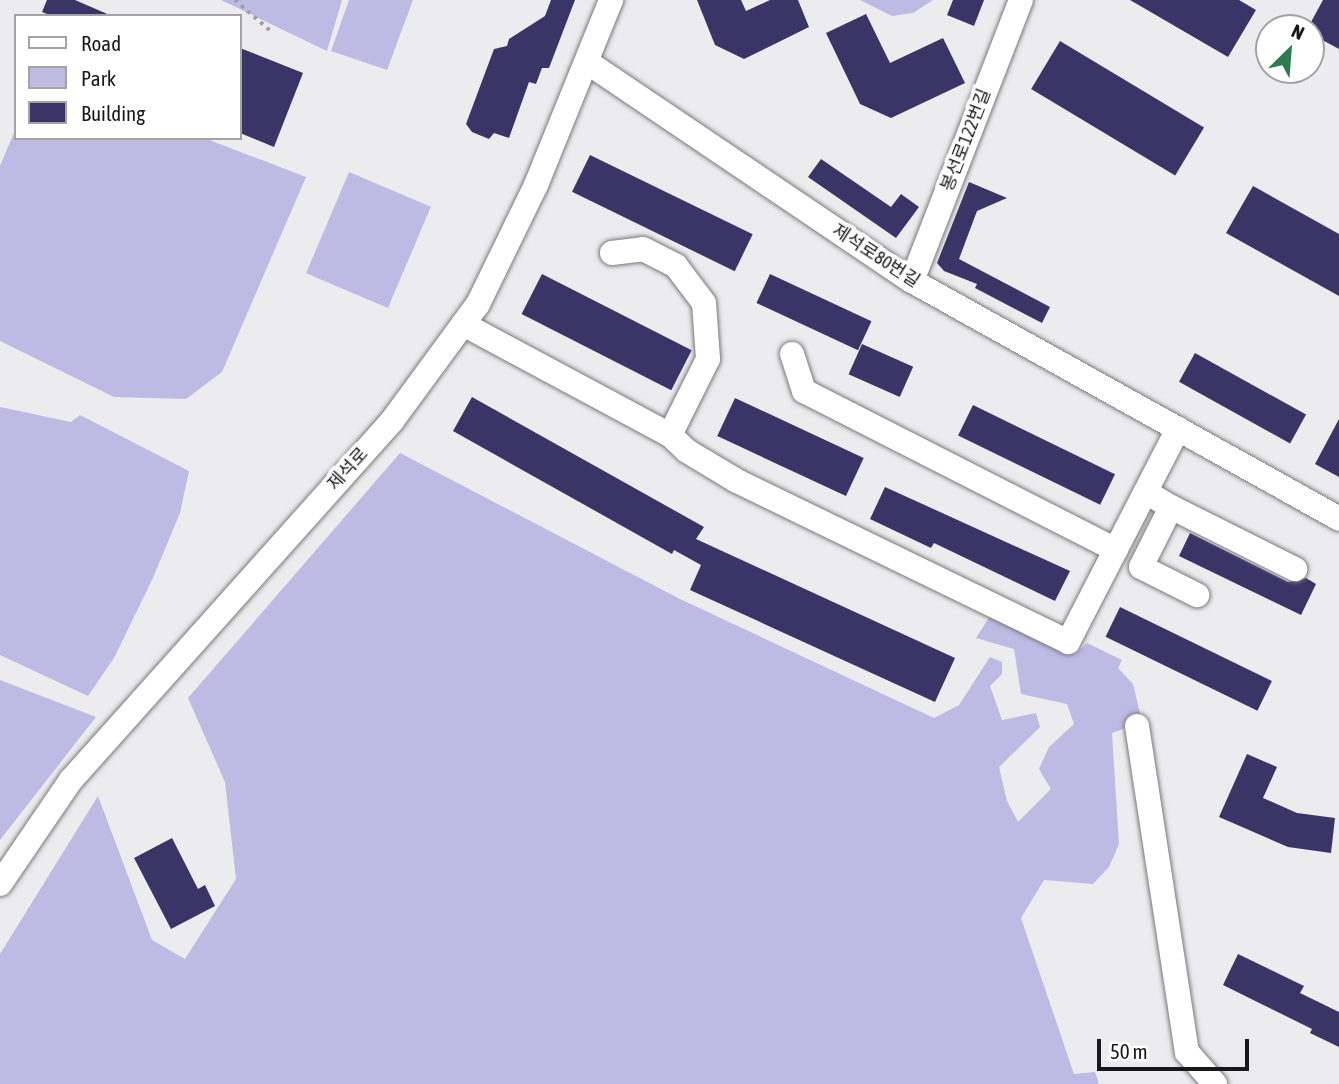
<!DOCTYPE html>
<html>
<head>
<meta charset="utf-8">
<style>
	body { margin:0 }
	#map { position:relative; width:1339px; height:1084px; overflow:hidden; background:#ececef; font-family:"Asap Condensed","Noto Sans KR",sans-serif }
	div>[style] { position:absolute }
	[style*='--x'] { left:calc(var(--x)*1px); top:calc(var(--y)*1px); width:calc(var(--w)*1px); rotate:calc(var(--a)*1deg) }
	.green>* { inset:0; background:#bdbbe4; transform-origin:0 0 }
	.building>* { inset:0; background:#3b3467; transform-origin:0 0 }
	.path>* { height:3.5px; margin-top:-1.75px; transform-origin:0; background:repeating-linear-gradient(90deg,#a2a2a5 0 3.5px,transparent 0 8.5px) }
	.roads { filter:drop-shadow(0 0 2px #79797c) drop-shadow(0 0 2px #79797c) }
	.minor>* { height:24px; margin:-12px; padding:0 12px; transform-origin:12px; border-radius:12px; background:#fff }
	span { translate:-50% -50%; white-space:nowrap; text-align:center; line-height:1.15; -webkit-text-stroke:7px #fff; paint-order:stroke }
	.street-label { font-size:18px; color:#181819 }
	.legend { position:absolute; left:14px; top:14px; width:228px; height:126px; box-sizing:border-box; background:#fff; border:2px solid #a3a3a3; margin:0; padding:9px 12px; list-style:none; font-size:21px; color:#181819 }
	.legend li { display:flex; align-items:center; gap:14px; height:35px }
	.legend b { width:35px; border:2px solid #a3a3a3 }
	.north { position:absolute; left:1255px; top:14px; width:70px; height:70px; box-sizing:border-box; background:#fff; border:2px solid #a3a3a3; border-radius:50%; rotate:25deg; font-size:19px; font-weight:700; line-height:28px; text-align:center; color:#181819 }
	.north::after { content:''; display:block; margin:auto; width:24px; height:32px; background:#2d7c4d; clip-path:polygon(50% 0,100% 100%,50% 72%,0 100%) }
	.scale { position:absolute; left:1097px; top:1039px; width:152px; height:32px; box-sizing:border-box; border:4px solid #181819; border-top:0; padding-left:9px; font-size:21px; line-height:24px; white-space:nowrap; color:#181819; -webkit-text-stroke:5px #fff; paint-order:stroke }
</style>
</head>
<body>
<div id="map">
	<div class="green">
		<i style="clip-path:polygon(221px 0,342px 0,327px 51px)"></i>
		<i style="clip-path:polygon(349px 0,413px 0,387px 70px,331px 51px)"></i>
		<i style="clip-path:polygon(860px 0,933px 0,913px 13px,892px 16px)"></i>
		<i style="clip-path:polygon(16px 128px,16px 138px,204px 138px,306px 177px,222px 372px,186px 399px,114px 397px,0 341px,0 166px)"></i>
		<i style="left:349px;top:172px;width:89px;height:110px;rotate:23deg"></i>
		<i style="clip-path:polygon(0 407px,71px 422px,80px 415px,189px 471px,180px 513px,152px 580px,114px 658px,88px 696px,0 655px)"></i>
		<i style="clip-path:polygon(400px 453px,680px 599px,934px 718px,959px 705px,990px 657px,1002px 662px,1002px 674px,990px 686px,1002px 720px,1036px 713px,1040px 727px,999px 767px,1007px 801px,1018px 822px,1051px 789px,1039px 769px,1049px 747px,1074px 724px,1067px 704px,1021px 694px,1014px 649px,976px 638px,990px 616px,1075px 654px,1087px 643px,1122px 660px,1118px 668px,1133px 684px,1142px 722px,1112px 733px,1119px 844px,1109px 867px,1093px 884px,1044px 880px,1021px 918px,1074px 1074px,1095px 1072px,1099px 1084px,0 1084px,0 954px,98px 796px,152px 940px,185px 959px,236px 879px,225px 782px,188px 698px)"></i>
		<i style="clip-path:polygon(0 680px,96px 717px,0 840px)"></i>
	</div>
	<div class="building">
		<i style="clip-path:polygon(47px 0,75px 0,112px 16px,52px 16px,42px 12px)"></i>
		<i style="clip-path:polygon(551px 0,575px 0,549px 68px,542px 68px,536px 84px,529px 82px,509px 138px,494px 133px,489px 139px,472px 132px,466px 124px,494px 49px,507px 46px,509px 39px,545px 16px)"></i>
		<i style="clip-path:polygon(697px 0,741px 0,746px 11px,770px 0,798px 0,809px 27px,744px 59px,715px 45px)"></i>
		<i style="clip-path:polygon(953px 0,984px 0,974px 26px,947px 15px)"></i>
		<i style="clip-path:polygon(1130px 0,1239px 0,1256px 10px,1228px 57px)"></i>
		<i style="clip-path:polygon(1323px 0,1339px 0,1339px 49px,1311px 34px,1311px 22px)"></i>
		<i style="clip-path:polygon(866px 14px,890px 63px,943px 38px,965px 83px,891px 118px,860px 104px,826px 33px)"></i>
		<i style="left:1060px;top:41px;width:168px;height:56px;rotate:31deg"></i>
		<i style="clip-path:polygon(240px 48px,303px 73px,274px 147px,240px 133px)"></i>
		<i style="left:590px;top:155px;width:181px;height:41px;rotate:26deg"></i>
		<i style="clip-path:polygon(821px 159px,891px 207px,901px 194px,919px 207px,896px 238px,808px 177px)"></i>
		<i style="clip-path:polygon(969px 182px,1007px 198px,977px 211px,959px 259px,1050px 307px,1042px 323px,975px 288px,977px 284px,944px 271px,937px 263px)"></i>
		<i style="clip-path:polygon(1253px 186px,1339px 234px,1339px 296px,1226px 233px)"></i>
		<i style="left:542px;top:274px;width:168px;height:45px;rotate:27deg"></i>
		<i style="left:770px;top:274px;width:112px;height:32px;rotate:25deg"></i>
		<i style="left:862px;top:344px;width:56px;height:33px;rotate:24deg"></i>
		<i style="left:1195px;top:353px;width:127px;height:33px;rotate:29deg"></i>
		<i style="clip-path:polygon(472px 397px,704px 527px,696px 539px,955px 658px,935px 702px,690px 590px,701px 565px,674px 550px,672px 554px,453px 431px)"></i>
		<i style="left:735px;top:398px;width:142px;height:42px;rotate:25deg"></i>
		<i style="left:973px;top:405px;width:158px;height:34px;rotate:26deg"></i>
		<i style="clip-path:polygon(1339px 419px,1339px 477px,1315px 464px)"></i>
		<i style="clip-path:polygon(885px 487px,1070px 571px,1055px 601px,934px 543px,931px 548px,870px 519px)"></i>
		<i style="clip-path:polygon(1190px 533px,1288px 582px,1306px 578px,1316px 584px,1301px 615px,1179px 556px)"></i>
		<i style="left:1120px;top:607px;width:169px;height:33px;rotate:26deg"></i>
		<i style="clip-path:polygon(1247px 754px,1277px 767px,1263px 798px,1297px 813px,1335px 818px,1331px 853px,1288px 847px,1219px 817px)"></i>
		<i style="clip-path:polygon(172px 838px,198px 889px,205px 885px,215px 906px,171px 929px,134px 858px)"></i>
		<i style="clip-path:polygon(1238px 954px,1304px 986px,1300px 993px,1339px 1012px,1339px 1047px,1310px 1033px,1312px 1029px,1223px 985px)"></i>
	</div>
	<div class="path">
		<i style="--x:235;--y:0;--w:50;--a:41"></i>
	</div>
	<div class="roads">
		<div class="minor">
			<i style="--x:587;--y:62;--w:392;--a:34"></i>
			<i style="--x:912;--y:281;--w:489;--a:29.1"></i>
			<i style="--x:612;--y:253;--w:31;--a:-7"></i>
			<i style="--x:643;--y:249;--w:37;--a:27"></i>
			<i style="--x:676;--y:266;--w:46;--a:52.9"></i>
			<i style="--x:704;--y:303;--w:56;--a:85.9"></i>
			<i style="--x:708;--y:359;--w:85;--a:116.6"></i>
			<i style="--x:912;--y:281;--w:301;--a:-68.8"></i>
			<i style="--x:463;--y:324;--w:235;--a:28.2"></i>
			<i style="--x:670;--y:435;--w:23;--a:43"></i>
			<i style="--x:687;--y:451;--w:58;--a:31"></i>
			<i style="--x:737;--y:481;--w:368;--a:25.9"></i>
			<i style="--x:1068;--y:642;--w:240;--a:-62.7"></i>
			<i style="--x:792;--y:354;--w:39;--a:72"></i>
			<i style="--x:804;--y:391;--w:350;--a:27"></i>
			<i style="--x:1146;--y:492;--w:29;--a:31"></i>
			<i style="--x:1171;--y:507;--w:67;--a:116.6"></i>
			<i style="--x:1141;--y:567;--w:63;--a:26.6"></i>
			<i style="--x:1171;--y:507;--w:139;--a:26.6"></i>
			<i style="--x:1137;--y:726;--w:330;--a:81.3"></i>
			<i style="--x:1187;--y:1052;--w:43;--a:48.8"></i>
			<i style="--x:0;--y:884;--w:126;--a:-55.7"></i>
			<i style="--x:71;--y:780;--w:482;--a:-48.2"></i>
			<i style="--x:392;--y:421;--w:145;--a:-53.7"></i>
			<i style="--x:478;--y:304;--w:132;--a:-64"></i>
			<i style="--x:536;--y:185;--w:200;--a:-67.9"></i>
		</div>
	</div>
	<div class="street-label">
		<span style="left:966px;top:140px;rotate:-69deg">봉선로122번길</span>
		<span style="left:876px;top:256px;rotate:33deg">제석로80번길</span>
		<span style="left:348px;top:469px;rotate:-48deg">제석로</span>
	</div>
	<ul class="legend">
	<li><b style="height:9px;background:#fff"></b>Road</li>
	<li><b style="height:19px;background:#bdbbe4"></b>Park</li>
	<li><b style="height:19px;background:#3b3467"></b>Building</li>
	</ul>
	<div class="north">N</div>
	<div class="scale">50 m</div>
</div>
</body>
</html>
